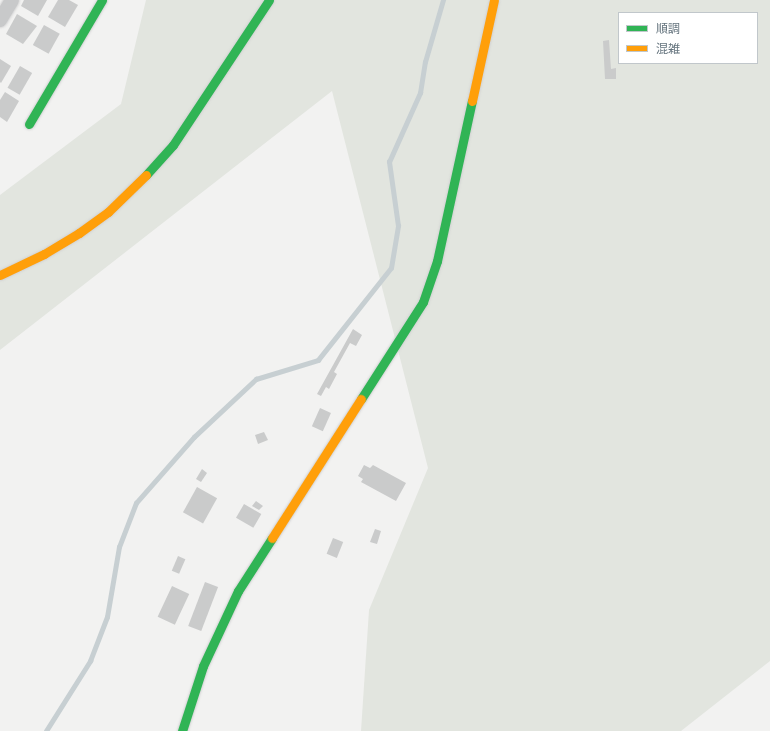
<!DOCTYPE html>
<html>
<head>
<meta charset="utf-8">
<style>
	body { margin:0 }
	#map { position:relative; width:770px; height:731px; overflow:hidden; background:#f2f2f1; font-family:"Source Sans 3","Noto Sans JP",sans-serif }
	div>[style] { position:absolute }
	[style*='--x'] { left:calc(var(--x)*1px); top:calc(var(--y)*1px); width:calc(var(--w)*1px); rotate:calc(var(--a)*1deg) }
	.green>* { inset:0; background:#e2e5df }
	.stream>* { height:4.5px; margin:-2.25px; padding:0 2.25px; transform-origin:2.25px; border-radius:2.25px; background:#c7cfd2 }
	.building>* { inset:0; background:#cacbcb; transform-origin:0 0 }
	.roads { filter:drop-shadow(0 0 1px #d0d0d1) drop-shadow(0 0 1px #d0d0d1) }
	.street>* { height:14px; margin:-7px; padding:0 7px; transform-origin:7px; border-radius:7px; background:#c8c9ca }
	.fast>* { height:9px; margin:-4.5px; padding:0 4.5px; transform-origin:4.5px; border-radius:4.5px; background:#30b455 }
	.slow>* { height:9px; margin:-4.5px; padding:0 4.5px; transform-origin:4.5px; border-radius:4.5px; background:#ff9f0a }
	span { translate:-50% -50%; white-space:nowrap; text-align:center; line-height:1.15; -webkit-text-stroke:4px #fff; paint-order:stroke }
	.legend { position:absolute; left:618px; top:12px; width:140px; height:52px; box-sizing:border-box; background:#fff; border:1px solid #c1c7cb; margin:0; padding:5px 7px; list-style:none; font-size:12px; color:#65747e }
	.legend li { display:flex; align-items:center; gap:8px; height:20px }
	.legend b { width:20px; border:1px solid #c1c7cb }
</style>
</head>
<body>
<div id="map">
	<div class="green">
		<i style="clip-path:polygon(evenodd,146px 0,770px 0,770px 661px,681px 731px,361px 731px,369px 610px,428px 468px,332px 91px,0 350px,0 195px,121px 104px,146px 0,619px 13px,757px 13px,757px 63px,619px 63px,619px 13px)"></i>
	</div>
	<div class="stream">
		<i style="--x:46;--y:731;--w:83;--a:-57.8"></i>
		<i style="--x:90;--y:661;--w:47;--a:-68.9"></i>
		<i style="--x:107;--y:617;--w:71;--a:-80.3"></i>
		<i style="--x:119;--y:547;--w:47;--a:-68.9"></i>
		<i style="--x:136;--y:503;--w:88;--a:-48.7"></i>
		<i style="--x:194;--y:437;--w:85;--a:-43.1"></i>
		<i style="--x:256;--y:379;--w:65;--a:-17"></i>
		<i style="--x:318;--y:360;--w:117;--a:-51.6"></i>
		<i style="--x:391;--y:268;--w:43;--a:-80.5"></i>
		<i style="--x:398;--y:226;--w:65;--a:-98"></i>
		<i style="--x:389;--y:162;--w:76;--a:-65.8"></i>
		<i style="--x:420;--y:93;--w:31;--a:-81"></i>
		<i style="--x:425;--y:62;--w:65;--a:-73.8"></i>
	</div>
	<div class="building">
		<i style="clip-path:polygon(24px 0,47px 0,38px 16px,21px 6px)"></i>
		<i style="clip-path:polygon(58px 0,69px 0,78px 5px,65px 27px,48px 17px)"></i>
		<i style="clip-path:polygon(17px 14px,37px 26px,23px 44px,6px 34px)"></i>
		<i style="left:44px;top:25px;width:18px;height:23px;rotate:29deg"></i>
		<i style="clip-path:polygon(609px 40px,611px 69px,616px 68px,616px 79px,605px 79px,603px 41px)"></i>
		<i style="clip-path:polygon(0 59px,11px 66px,1px 83px,0 82px)"></i>
		<i style="left:20px;top:66px;width:14px;height:25px;rotate:30deg"></i>
		<i style="clip-path:polygon(5px 92px,19px 101px,7px 122px,0 117px,0 100px)"></i>
		<i style="clip-path:polygon(353px 329px,362px 335px,356px 346px,350px 343px,334px 372px,337px 374px,329px 389px,326px 387px,321px 396px,317px 394px)"></i>
		<i style="left:320px;top:408px;width:12px;height:20px;rotate:24deg"></i>
		<i style="clip-path:polygon(264px 432px,268px 440px,258px 444px,255px 435px)"></i>
		<i style="clip-path:polygon(364px 465px,370px 468px,373px 465px,406px 483px,396px 501px,361px 482px,363px 479px,358px 476px)"></i>
		<i style="clip-path:polygon(202px 469px,207px 473px,201px 482px,196px 479px)"></i>
		<i style="left:197px;top:487px;width:23px;height:29px;rotate:29deg"></i>
		<i style="clip-path:polygon(256px 501px,263px 506px,259px 510px,252px 506px)"></i>
		<i style="left:244px;top:504px;width:20px;height:16px;rotate:30deg"></i>
		<i style="clip-path:polygon(375px 529px,381px 531px,377px 544px,370px 542px)"></i>
		<i style="left:333px;top:538px;width:11px;height:17px;rotate:22deg"></i>
		<i style="left:178px;top:556px;width:8px;height:16px;rotate:23deg"></i>
		<i style="left:205px;top:582px;width:14px;height:47px;rotate:21deg"></i>
		<i style="left:172px;top:586px;width:19px;height:34px;rotate:25deg"></i>
	</div>
	<div class="roads">
		<div class="street">
			<i style="--x:0;--y:20;--w:23;--a:-59"></i>
		</div>
		<div class="fast">
			<i style="--x:29;--y:124;--w:144;--a:-59.5"></i>
			<i style="--x:146;--y:175;--w:40;--a:-48"></i>
			<i style="--x:173;--y:145;--w:174;--a:-56.5"></i>
			<i style="--x:361;--y:399;--w:115;--a:-57.4"></i>
			<i style="--x:423;--y:302;--w:43;--a:-71.1"></i>
			<i style="--x:437;--y:261;--w:164;--a:-77.7"></i>
			<i style="--x:182;--y:731;--w:68;--a:-72.1"></i>
			<i style="--x:203;--y:666;--w:83;--a:-65"></i>
			<i style="--x:238;--y:591;--w:63;--a:-57.3"></i>
		</div>
		<div class="slow">
			<i style="--x:472;--y:101;--w:103;--a:-77.7"></i>
			<i style="--x:0;--y:275;--w:49;--a:-25.5"></i>
			<i style="--x:44;--y:254;--w:41;--a:-31"></i>
			<i style="--x:79;--y:233;--w:36;--a:-36"></i>
			<i style="--x:108;--y:212;--w:53;--a:-44.2"></i>
			<i style="--x:272;--y:538;--w:165;--a:-57.4"></i>
		</div>
	</div>
	<ul class="legend">
	<li><b style="height:5px;background:#30b455"></b>順調</li>
	<li><b style="height:5px;background:#ff9f0a"></b>混雑</li>
	</ul>
</div>
</body>
</html>
